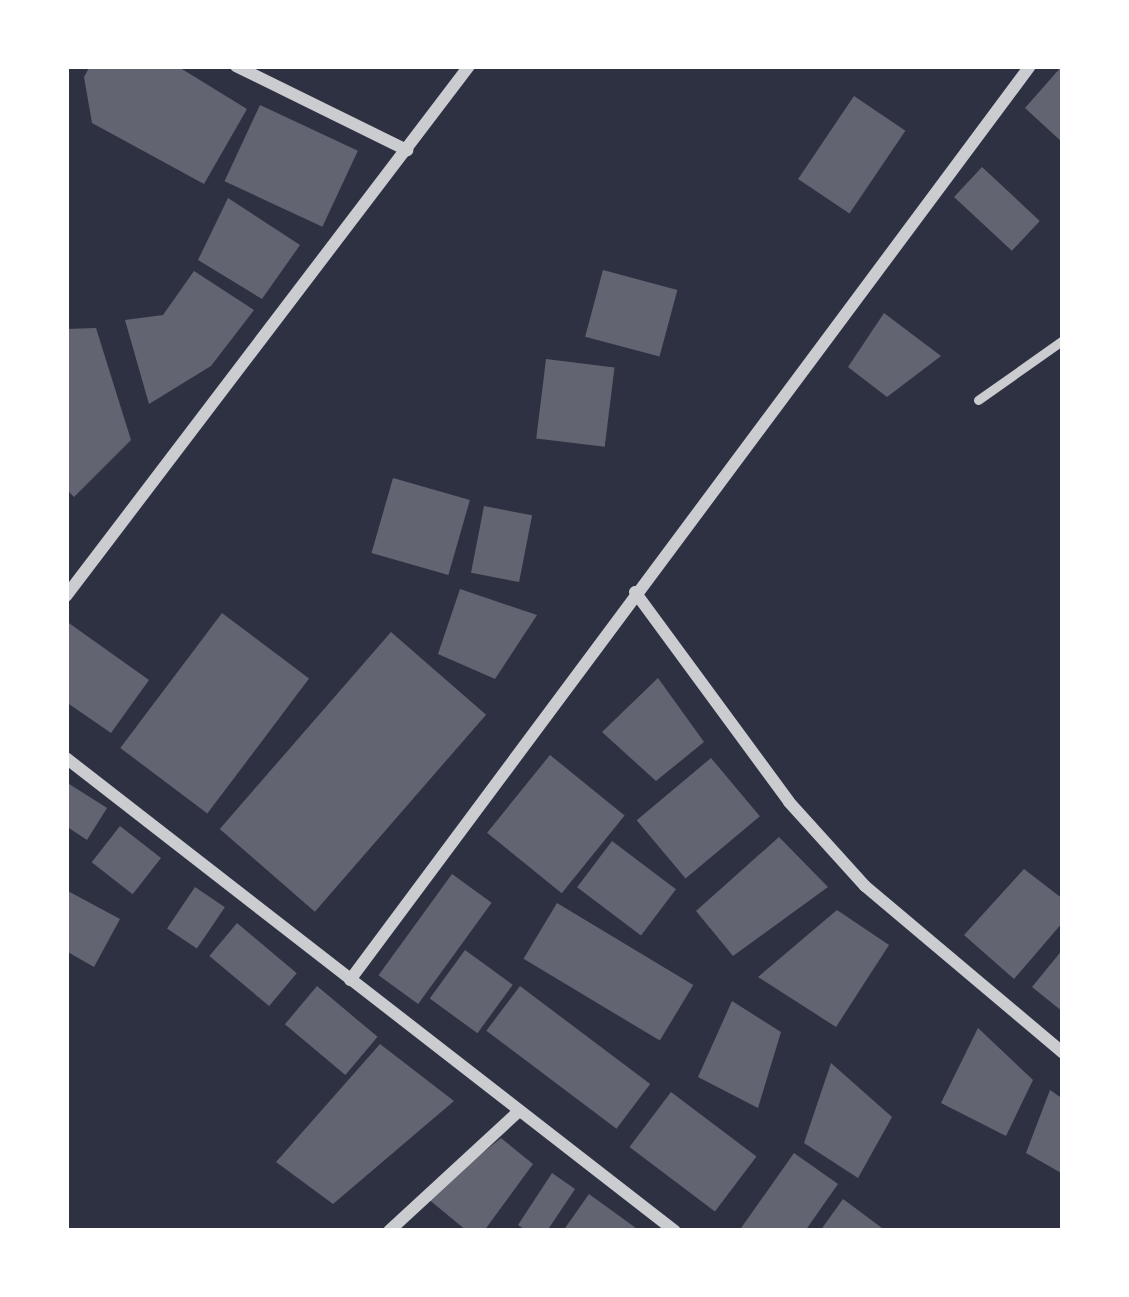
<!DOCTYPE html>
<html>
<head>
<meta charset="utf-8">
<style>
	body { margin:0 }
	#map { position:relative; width:1129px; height:1297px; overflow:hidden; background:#2d3142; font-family:"PT Sans",sans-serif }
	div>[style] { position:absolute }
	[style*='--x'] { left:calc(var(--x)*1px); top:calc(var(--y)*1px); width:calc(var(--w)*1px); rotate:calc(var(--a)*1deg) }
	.building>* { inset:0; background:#626471; transform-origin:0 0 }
	.service>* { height:9px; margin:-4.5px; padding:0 4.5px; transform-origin:4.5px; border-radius:4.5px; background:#caccd0 }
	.minor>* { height:12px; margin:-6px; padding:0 6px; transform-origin:6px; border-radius:6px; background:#caccd0 }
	span { translate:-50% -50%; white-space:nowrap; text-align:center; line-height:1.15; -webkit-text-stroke:10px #fff; paint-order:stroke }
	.frame { position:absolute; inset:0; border:69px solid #fff; pointer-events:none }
</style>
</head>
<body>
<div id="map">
	<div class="building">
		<i style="clip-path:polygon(90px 66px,177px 66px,247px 109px,204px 184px,92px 123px,84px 77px)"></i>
		<i style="clip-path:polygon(1062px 66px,1063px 66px,1063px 143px,1025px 108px)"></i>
		<i style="left:854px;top:96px;width:62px;height:100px;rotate:34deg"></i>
		<i style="left:260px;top:105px;width:108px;height:84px;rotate:25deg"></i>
		<i style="left:982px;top:167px;width:79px;height:41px;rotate:43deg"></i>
		<i style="clip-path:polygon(228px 198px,300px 245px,262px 299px,198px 260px)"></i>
		<i style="left:603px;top:270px;width:77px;height:69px;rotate:15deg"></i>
		<i style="clip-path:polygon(194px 271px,254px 310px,211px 366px,149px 404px,125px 320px,163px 315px)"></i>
		<i style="clip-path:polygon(884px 313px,941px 356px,887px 397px,848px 367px)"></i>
		<i style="clip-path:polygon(96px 328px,131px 440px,74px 497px,66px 489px,66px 329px)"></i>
		<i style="left:546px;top:359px;width:69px;height:80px;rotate:7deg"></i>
		<i style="left:393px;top:478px;width:80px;height:78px;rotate:16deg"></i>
		<i style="left:484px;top:506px;width:49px;height:68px;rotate:11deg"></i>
		<i style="clip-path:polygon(460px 589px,537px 615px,495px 679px,438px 654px)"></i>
		<i style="left:222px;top:613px;width:109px;height:169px;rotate:37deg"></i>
		<i style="clip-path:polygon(66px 621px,149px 680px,111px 733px,66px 702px)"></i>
		<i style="left:391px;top:632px;width:126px;height:261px;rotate:41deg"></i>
		<i style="clip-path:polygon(658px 678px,704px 742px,656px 781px,602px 732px)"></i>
		<i style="left:550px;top:755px;width:96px;height:100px;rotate:39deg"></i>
		<i style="left:711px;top:758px;width:76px;height:97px;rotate:50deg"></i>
		<i style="clip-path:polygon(66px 782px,107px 808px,87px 840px,66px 826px)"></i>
		<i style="left:120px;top:826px;width:52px;height:46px;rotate:38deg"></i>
		<i style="clip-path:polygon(779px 837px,828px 887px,733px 956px,696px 911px)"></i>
		<i style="left:612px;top:841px;width:80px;height:58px;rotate:37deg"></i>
		<i style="clip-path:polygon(1024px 869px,1063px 899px,1063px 922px,1014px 979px,964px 935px)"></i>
		<i style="left:452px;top:874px;width:49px;height:125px;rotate:36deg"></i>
		<i style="left:195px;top:887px;width:36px;height:50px;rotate:34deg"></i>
		<i style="clip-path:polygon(66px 890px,120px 919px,94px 967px,66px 951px)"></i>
		<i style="left:557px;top:903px;width:159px;height:65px;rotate:31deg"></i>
		<i style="clip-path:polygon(837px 910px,889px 945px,836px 1027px,758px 977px)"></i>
		<i style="left:237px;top:923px;width:78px;height:43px;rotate:40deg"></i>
		<i style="clip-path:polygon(1063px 949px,1063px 1012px,1032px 987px)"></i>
		<i style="left:465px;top:950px;width:59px;height:60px;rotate:36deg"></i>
		<i style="left:317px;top:986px;width:79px;height:50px;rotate:40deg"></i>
		<i style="left:520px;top:986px;width:163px;height:56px;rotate:37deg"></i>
		<i style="clip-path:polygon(732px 1001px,781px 1032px,758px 1108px,698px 1077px)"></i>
		<i style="clip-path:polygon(978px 1028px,1033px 1080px,1006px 1136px,941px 1103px)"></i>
		<i style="clip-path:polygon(380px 1044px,454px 1101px,333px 1204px,276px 1162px)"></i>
		<i style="clip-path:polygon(831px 1063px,892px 1117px,858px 1178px,804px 1143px)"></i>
		<i style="clip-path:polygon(1050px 1090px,1063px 1099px,1063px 1174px,1026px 1153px)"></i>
		<i style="left:671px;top:1092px;width:107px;height:69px;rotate:37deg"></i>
		<i style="clip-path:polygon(501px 1138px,533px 1164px,484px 1231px,467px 1231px,427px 1198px)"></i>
		<i style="clip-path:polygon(794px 1153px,838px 1184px,805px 1231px,739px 1231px)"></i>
		<i style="clip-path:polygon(552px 1173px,575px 1189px,547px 1231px,527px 1231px,518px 1225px)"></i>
		<i style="clip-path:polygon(589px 1194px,640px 1231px,563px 1231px)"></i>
		<i style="clip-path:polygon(843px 1199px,886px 1231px,820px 1231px)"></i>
	</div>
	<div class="service">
		<i style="--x:978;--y:400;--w:104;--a:-35.2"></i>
	</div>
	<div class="minor">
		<i style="--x:236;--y:66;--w:191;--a:26.2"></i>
		<i style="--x:635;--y:592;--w:260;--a:53.7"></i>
		<i style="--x:789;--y:802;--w:113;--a:47.9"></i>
		<i style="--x:865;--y:886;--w:259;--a:40.1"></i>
		<i style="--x:66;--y:596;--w:666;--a:-52.75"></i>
		<i style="--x:66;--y:758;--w:771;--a:37.84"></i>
		<i style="--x:350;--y:980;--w:1139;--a:-53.35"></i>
		<i style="--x:389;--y:1231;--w:176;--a:-42.7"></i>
	</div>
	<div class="frame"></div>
</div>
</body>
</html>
